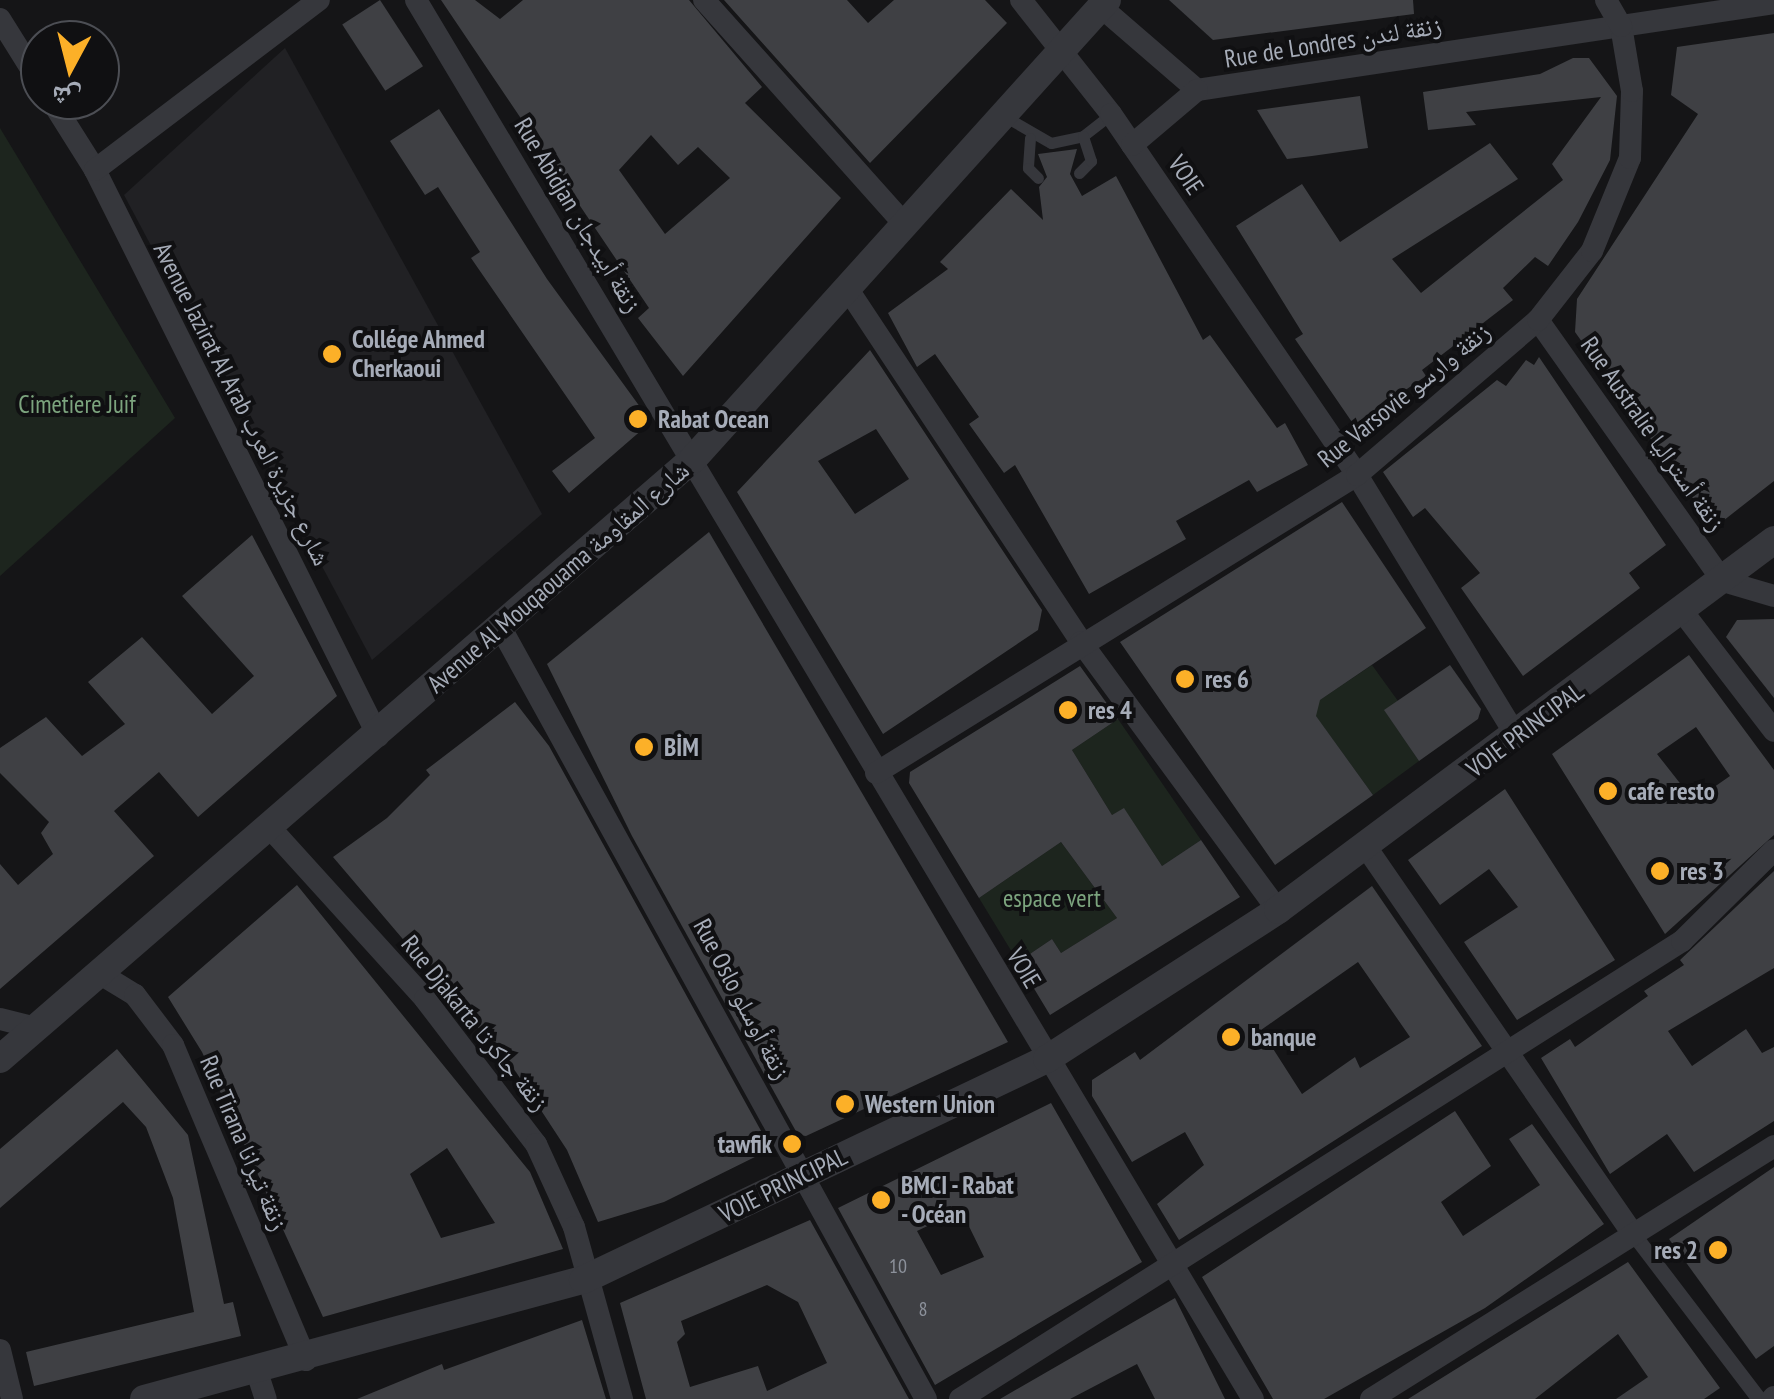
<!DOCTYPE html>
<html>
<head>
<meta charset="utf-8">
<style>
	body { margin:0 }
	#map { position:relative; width:1774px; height:1399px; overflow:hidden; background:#151517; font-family:"PT Sans Narrow","Noto Naskh Arabic",sans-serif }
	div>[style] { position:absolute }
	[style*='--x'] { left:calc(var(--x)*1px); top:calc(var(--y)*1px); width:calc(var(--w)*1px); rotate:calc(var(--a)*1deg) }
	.built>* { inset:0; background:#212124 }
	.green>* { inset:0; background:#1d251e }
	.building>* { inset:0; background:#3f4044; transform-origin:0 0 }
	.service>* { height:11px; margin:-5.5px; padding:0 5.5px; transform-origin:5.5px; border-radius:5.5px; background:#36373c }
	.pedestrian>* { height:15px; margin:-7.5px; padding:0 7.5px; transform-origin:7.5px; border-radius:7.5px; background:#36373c }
	.minor>* { height:22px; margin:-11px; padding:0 11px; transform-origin:11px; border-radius:11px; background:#36373c }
	.tertiary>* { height:28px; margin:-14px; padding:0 14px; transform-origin:14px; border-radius:14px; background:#36373c }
	.dots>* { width:28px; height:28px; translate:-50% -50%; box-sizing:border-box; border:5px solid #101012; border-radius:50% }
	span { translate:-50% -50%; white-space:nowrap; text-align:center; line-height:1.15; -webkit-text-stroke:8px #101012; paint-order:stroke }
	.number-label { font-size:20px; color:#8c919b }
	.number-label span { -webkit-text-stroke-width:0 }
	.street-label { font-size:25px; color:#a6acb8 }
	.poi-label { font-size:25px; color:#a6acb8; font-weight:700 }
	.left { translate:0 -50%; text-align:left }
	.right { translate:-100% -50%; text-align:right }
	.park-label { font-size:25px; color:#7ca47e }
	.north { position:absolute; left:20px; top:20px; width:100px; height:100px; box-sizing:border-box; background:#101012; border:2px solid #4c4e54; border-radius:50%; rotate:187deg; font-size:28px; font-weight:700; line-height:40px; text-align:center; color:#a6acb8 }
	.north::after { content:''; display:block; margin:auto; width:35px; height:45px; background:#fcb028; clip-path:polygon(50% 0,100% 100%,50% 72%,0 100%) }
</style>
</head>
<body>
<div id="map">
	<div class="built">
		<i style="clip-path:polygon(285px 48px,542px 514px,372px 660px,124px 195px)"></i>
	</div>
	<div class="green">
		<i style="clip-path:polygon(0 128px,175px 418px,0 576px)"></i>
		<i style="clip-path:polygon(1372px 665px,1398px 701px,1385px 711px,1419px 761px,1373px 795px,1309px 707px)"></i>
		<i style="clip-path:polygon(1118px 719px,1201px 840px,1162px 866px,1124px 809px,1112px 815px,1072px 750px)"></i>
		<i style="clip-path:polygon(1061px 842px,1117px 918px,1061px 953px,1052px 939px,1018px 962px,979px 898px)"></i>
	</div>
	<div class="building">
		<i style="left:380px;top:0;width:79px;height:45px;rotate:57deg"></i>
		<i style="clip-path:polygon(evenodd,441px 0,475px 0,500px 19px,523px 0,689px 0,762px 87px,745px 103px,841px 198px,683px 376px,638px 318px,649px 308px,441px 0,651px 135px,678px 165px,698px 147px,730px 178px,665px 234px,619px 170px,651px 135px)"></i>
		<i style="clip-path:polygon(724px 0,847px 0,868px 23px,894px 0,985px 0,1007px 23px,870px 163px)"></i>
		<i style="clip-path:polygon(1169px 0,1413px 0,1414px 14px,1213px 40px)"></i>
		<i style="clip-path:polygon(1774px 33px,1774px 481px,1714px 528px,1575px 332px,1577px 299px,1698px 114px,1671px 95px,1677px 47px)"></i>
		<i style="clip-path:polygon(1573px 58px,1589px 58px,1617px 96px,1610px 160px,1578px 222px,1548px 266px,1535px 257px,1503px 288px,1513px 300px,1422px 370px,1426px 376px,1354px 425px,1295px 339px,1303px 334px,1236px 226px,1302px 184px,1340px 242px,1490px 143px,1518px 179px,1392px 259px,1421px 293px,1563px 180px,1552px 164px,1601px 97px,1466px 112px,1476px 125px,1428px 130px,1423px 92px,1540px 74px)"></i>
		<i style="clip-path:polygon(1360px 96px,1368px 148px,1312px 156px,1287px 159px,1257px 110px)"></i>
		<i style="clip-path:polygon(439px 109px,547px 279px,651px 422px,569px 493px,552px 471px,595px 438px,471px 258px,480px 252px,438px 187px,425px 195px,390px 141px)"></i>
		<i style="clip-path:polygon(1077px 149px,1070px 174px,1082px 196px,1116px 176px,1203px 340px,1210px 335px,1277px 428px,1285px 423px,1308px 465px,1257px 492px,1249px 480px,1176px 521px,1186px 539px,1089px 594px,1015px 465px,1004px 473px,969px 424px,979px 417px,935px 354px,917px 367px,888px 313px,948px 269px,940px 262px,1011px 189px,1043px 220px,1039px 187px,1047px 177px,1038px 154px)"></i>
		<i style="clip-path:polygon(evenodd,870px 350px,1042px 610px,1038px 630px,883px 734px,737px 492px,870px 350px,876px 429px,909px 479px,855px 514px,818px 461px,876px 429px)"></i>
		<i style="clip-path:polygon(1539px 357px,1666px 545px,1629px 573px,1640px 588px,1523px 676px,1461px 588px,1480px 573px,1425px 508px,1413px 517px,1383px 472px,1497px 380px,1506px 386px,1526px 360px,1534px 365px)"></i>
		<i style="clip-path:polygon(1342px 502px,1426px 628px,1320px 700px,1316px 716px,1373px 795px,1275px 865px,1120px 642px)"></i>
		<i style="clip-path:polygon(709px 532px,1008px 1042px,806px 1136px,798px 1135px,632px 836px,547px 664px)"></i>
		<i style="clip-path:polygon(252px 535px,337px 696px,198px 817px,159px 772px,114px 811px,154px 856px,0 989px,0 864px,18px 885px,53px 854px,41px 833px,49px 822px,0 773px,0 748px,46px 717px,82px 756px,125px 724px,88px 682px,142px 637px,212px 714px,254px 676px,182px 596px)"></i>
		<i style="clip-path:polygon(1774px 619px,1774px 698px,1726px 637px,1737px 620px)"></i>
		<i style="clip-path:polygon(evenodd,1689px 655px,1774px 770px,1774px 835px,1665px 934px,1552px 754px,1689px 655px,1696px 727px,1730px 776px,1694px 801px,1657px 754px,1696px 727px)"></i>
		<i style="clip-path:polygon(1450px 665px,1481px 709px,1478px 719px,1419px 761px,1384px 710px)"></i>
		<i style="clip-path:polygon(1080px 666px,1118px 719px,1072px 750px,1112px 815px,1124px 808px,1162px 866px,1201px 840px,1240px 897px,1050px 1015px,1018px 962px,1052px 939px,1061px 953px,1117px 918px,1061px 842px,979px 898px,909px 783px,910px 772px)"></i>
		<i style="clip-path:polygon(515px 702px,549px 746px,771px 1149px,664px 1202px,598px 1222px,567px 1150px,516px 1072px,333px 857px,387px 818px,430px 775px,426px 770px)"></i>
		<i style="clip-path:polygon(1505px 789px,1615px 960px,1517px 1020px,1464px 942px,1518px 907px,1489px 869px,1440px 905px,1408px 860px)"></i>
		<i style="clip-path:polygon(1774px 871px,1774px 968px,1668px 1031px,1692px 1066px,1746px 1029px,1762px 1053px,1774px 1047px,1774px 1121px,1694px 1172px,1667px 1134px,1610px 1174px,1541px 1058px,1570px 1039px,1575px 1047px,1648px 996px,1644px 991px,1684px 965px,1680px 960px)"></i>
		<i style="clip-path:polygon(evenodd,297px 885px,530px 1172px,563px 1249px,323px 1317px,202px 1052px,168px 997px,297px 885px,447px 1148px,495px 1223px,441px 1238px,410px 1174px,447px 1148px)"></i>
		<i style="clip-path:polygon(evenodd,1372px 886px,1482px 1046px,1179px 1240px,1157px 1204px,1204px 1165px,1185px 1132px,1132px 1162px,1092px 1096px,1092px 1080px,1135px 1052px,1140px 1060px,1372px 886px,1358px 962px,1410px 1037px,1360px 1068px,1355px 1057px,1302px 1094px,1261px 1030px,1358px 962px)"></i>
		<i style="clip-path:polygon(117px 1049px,188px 1135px,224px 1304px,233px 1302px,241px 1336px,34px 1386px,26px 1352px,194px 1312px,173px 1198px,146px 1127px,123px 1102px,0 1208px,0 1149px)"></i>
		<i style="clip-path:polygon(evenodd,1051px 1103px,1142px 1262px,935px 1385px,838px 1208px,1051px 1103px,961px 1210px,984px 1257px,941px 1275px,917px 1231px,961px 1210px)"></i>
		<i style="clip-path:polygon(1455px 1111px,1491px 1166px,1441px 1202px,1463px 1236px,1540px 1185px,1509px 1139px,1532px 1124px,1604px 1224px,1485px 1308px,1324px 1399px,1273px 1399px,1202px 1277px)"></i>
		<i style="clip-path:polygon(1774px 1167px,1774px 1346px,1756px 1359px,1669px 1239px)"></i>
		<i style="clip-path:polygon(evenodd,810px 1220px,909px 1399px,646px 1399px,620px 1303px,810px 1220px,767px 1285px,798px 1302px,827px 1363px,767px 1391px,758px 1366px,690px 1387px,677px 1342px,685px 1334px,681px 1321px,767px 1285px)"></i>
		<i style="clip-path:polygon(1628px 1262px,1720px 1388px,1704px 1399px,1616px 1399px,1648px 1377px,1618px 1334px,1535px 1399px,1408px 1399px)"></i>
		<i style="clip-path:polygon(1175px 1298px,1225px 1399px,1155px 1399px,1137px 1364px,1070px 1399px,1000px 1399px)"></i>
		<i style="clip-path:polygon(582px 1320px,606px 1399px,357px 1399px,442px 1364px,444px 1370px)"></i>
	</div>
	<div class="service">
		<i style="--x:1004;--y:116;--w:54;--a:29.9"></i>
		<i style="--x:1051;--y:143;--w:33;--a:-12"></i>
		<i style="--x:1083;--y:136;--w:36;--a:-38"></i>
		<i style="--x:1030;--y:138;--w:30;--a:94"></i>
		<i style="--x:1028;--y:168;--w:14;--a:45"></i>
		<i style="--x:1079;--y:173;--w:17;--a:-45"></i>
		<i style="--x:1091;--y:161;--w:26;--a:-108"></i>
	</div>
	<div class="pedestrian">
		<i style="--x:1634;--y:1235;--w:206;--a:52.7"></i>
	</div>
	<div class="minor">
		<i style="--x:416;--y:0;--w:1630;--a:59.11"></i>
		<i style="--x:704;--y:0;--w:300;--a:48.2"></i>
		<i style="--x:1021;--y:0;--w:145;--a:51.7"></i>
		<i style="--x:1111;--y:114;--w:437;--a:55.7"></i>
		<i style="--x:1357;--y:475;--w:307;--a:58.6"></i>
		<i style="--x:1101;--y:7;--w:127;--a:40.8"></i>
		<i style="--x:0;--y:19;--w:75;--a:58"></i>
		<i style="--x:1197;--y:90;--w:584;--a:-8.57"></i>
		<i style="--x:51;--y:100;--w:83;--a:57.8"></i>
		<i style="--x:95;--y:170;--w:633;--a:63.43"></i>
		<i style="--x:1132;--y:145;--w:85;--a:-40.2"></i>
		<i style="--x:95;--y:170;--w:281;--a:-37.2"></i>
		<i style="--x:847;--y:288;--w:424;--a:56.5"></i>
		<i style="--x:1081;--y:642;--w:333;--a:53.7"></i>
		<i style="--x:1538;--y:320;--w:320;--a:54.7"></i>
		<i style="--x:1723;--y:581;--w:53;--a:16.4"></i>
		<i style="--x:1682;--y:611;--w:151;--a:52.5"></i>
		<i style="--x:502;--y:630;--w:878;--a:61.13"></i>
		<i style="--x:876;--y:773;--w:566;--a:-31.78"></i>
		<i style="--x:1357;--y:475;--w:238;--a:-40.6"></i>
		<i style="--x:1538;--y:320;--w:88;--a:-52"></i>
		<i style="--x:1592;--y:251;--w:100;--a:-67.8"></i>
		<i style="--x:1630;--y:158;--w:67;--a:-88.3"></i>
		<i style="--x:1632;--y:91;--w:66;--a:-99.6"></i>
		<i style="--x:1621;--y:26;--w:30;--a:-120"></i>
		<i style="--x:272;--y:830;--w:228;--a:47.8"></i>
		<i style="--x:425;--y:999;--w:183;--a:52.6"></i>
		<i style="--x:536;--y:1144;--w:91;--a:65.4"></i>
		<i style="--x:574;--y:1227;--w:179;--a:74.4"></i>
		<i style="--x:1366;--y:847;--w:472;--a:55.4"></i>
		<i style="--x:99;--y:973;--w:42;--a:31.4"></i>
		<i style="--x:135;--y:995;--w:63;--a:52.8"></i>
		<i style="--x:173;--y:1045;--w:342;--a:67.1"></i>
		<i style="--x:0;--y:1019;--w:36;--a:14"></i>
		<i style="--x:0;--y:1350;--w:50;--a:76.2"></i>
		<i style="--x:257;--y:1372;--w:28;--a:72"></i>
		<i style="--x:960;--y:1399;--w:855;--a:-32.39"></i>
		<i style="--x:1682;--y:941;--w:129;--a:-44.7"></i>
		<i style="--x:1371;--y:1399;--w:476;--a:-32.1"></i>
		<i style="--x:1772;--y:1399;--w:3;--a:-45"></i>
	</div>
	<div class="tertiary">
		<i style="--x:0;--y:1059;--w:917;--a:-40.89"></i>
		<i style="--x:693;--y:459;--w:618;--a:-47.95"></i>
		<i style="--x:144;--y:1399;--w:455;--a:-15.2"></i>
		<i style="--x:583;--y:1280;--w:514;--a:-25.47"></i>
		<i style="--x:1047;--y:1059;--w:275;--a:-32.8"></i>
		<i style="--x:1278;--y:910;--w:619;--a:-36.72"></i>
	</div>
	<div class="dots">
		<i style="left:332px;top:354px;background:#fcb028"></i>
		<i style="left:638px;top:419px;background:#fcb028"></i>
		<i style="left:1185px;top:679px;background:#fcb028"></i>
		<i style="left:1068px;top:710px;background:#fcb028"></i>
		<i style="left:644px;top:747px;background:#fcb028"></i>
		<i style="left:1608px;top:791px;background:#fcb028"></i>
		<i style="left:1660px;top:871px;background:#fcb028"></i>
		<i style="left:1231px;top:1037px;background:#fcb028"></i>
		<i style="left:845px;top:1104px;background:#fcb028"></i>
		<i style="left:792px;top:1144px;background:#fcb028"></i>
		<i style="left:881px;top:1200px;background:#fcb028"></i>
		<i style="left:1718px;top:1250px;background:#fcb028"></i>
	</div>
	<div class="number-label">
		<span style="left:898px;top:1266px">10</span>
		<span style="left:923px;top:1309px">8</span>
	</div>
	<div class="street-label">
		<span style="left:1333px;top:42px;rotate:-9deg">Rue de Londres زنقة لندن</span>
		<span style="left:1186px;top:175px;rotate:56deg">VOIE</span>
		<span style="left:578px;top:215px;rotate:59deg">Rue Abidjan زنقة أبيدجان</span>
		<span style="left:1404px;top:395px;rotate:-39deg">Rue Varsovie زنقة وارسو</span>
		<span style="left:242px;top:404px;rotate:63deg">Avenue Jazirat Al Arab شارع جزيرة العرب</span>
		<span style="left:1653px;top:434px;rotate:55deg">Rue Australie زنقة أستراليا</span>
		<span style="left:558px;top:577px;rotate:-41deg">Avenue Al Mouqaouama شارع المقاومة</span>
		<span style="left:1525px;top:730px;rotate:-37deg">VOIE PRINCIPAL</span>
		<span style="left:1024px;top:968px;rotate:59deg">VOIE</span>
		<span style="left:742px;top:999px;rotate:62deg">Rue Oslo زنقة أوسلو</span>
		<span style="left:475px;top:1023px;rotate:51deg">Rue Djakarta زنقة جاكرتا</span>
		<span style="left:244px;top:1143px;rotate:67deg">Rue Tirana زنقة تيرانا</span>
		<span style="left:783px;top:1185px;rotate:-26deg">VOIE PRINCIPAL</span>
	</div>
	<div class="poi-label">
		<span class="left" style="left:352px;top:354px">Collége Ahmed<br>Cherkaoui</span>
		<span class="left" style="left:658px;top:419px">Rabat Ocean</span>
		<span class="left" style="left:1205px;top:679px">res 6</span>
		<span class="left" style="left:1088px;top:710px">res 4</span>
		<span class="left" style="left:664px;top:747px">BİM</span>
		<span class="left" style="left:1628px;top:791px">cafe resto</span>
		<span class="left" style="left:1680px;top:871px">res 3</span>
		<span class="left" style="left:1251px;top:1037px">banque</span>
		<span class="left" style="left:865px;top:1104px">Western Union</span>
		<span class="right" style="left:772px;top:1144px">tawfik</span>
		<span class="left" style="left:901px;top:1200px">BMCI - Rabat<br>- Océan</span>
		<span class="right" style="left:1698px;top:1250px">res 2</span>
	</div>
	<div class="park-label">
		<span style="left:77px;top:404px">Cimetiere Juif</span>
		<span style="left:1052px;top:898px">espace vert</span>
	</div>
	<div class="north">ش</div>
</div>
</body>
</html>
